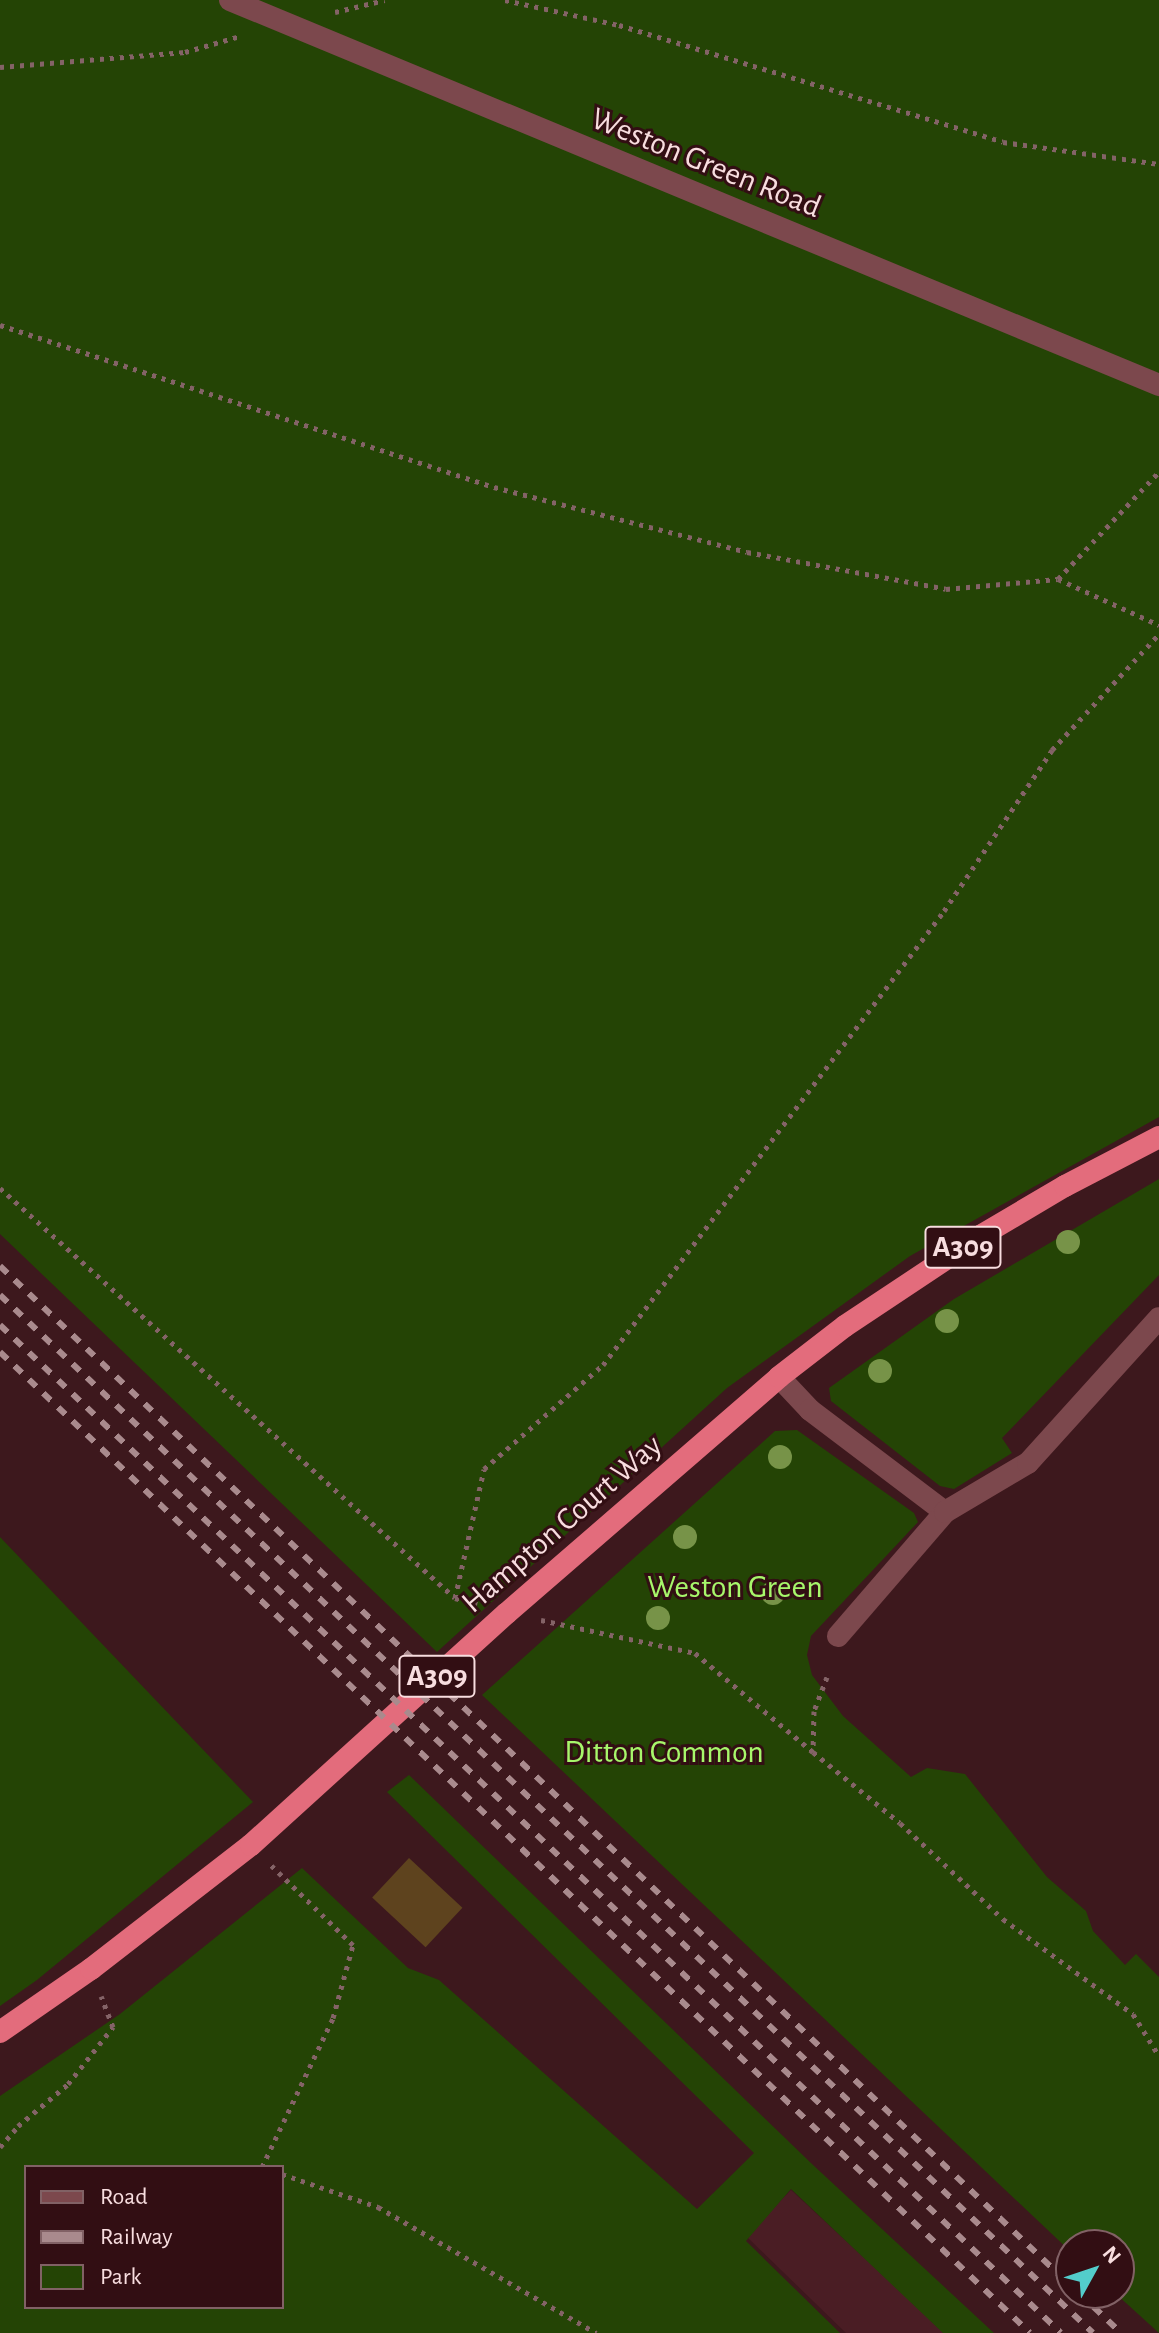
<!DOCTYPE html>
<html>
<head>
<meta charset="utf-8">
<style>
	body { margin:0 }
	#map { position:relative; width:1159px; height:2333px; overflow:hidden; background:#3d181d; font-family:"Alegreya Sans",sans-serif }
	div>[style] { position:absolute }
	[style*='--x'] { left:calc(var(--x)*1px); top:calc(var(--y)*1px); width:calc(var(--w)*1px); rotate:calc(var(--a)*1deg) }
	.built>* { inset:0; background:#4a1d24 }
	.green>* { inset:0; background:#244405 }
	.building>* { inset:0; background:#5e431e; transform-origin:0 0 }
	.path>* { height:5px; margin-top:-2.5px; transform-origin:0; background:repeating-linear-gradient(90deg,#846367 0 4px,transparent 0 10px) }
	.minor>* { height:22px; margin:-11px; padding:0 11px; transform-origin:11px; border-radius:11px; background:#7c484d }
	.trunk>* { height:22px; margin:-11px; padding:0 11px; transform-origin:11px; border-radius:11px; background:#e36c7c }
	.rail>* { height:6px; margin-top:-3px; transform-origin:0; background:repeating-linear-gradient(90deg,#a98a8d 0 10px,transparent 0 20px) }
	.trees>* { width:24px; height:24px; margin:-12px; border-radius:50%; background:#779348 }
	span { translate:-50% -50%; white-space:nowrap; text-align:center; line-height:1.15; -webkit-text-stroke:6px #320e13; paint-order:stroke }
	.shield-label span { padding:2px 6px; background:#320e13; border:2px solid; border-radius:6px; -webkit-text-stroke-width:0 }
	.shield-label { font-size:30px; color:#f8dddf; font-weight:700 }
	.street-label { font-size:32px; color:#f8dddf }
	.park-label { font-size:32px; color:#a7f76b }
	.legend { position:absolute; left:24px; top:2165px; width:260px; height:144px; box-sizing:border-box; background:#320e13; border:2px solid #816165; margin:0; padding:10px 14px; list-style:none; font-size:24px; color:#f8dddf }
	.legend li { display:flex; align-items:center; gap:16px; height:40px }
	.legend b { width:40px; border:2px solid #816165 }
	.north { position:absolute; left:1055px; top:2229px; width:80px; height:80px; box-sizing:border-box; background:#320e13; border:2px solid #816165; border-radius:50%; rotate:50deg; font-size:22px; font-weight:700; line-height:32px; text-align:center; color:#f8dddf }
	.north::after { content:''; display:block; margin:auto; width:28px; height:36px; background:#53cdcb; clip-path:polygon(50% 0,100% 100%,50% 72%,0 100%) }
</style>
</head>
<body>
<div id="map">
	<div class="built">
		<i style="clip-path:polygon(791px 2190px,945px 2333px,846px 2333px,746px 2236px)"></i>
	</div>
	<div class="green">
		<i style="clip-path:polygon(0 0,1159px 0,1159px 1117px,910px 1256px,727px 1388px,437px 1652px,0 1234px)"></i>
		<i style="clip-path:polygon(1159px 1179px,1159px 1275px,1002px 1438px,1012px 1453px,954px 1489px,940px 1486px,831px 1401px,829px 1388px,954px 1299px)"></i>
		<i style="clip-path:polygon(797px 1430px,914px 1513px,918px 1522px,811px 1636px,807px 1655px,812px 1675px,843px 1716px,911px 1777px,927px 1768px,965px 1774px,1047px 1877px,1086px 1911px,1093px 1931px,1125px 1965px,1136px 1954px,1159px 1977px,1159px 2333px,1115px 2293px,1119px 2293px,1119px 2245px,1071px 2245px,1071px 2252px,482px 1695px,775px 1431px)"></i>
		<i style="clip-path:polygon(0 1537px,253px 1802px,37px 1980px,0 2006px)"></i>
		<i style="clip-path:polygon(evenodd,409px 1775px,812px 2164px,994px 2333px,943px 2333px,791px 2189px,746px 2241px,840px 2333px,0 2333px,0 2096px,120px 2014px,302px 1868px,408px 1968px,439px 1980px,697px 2209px,754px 2153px,387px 1792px,409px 1775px,26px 2167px,282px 2167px,282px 2307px,26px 2307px,26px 2167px)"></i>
	</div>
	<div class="building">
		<i style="left:409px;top:1858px;width:73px;height:54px;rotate:43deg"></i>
	</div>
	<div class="path">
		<i style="--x:505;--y:0;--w:117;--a:12.4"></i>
		<i style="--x:619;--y:25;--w:401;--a:16.9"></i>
		<i style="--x:1003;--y:142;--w:158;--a:8"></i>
		<i style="--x:335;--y:12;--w:51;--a:-13.5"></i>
		<i style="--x:0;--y:67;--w:186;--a:-4.6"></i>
		<i style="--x:185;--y:52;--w:57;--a:-16.2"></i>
		<i style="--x:0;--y:325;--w:520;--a:18.16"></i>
		<i style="--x:494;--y:487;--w:261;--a:14.4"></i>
		<i style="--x:747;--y:552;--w:202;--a:10.5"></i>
		<i style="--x:946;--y:589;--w:112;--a:-5.1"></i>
		<i style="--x:1058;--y:579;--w:147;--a:-46.7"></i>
		<i style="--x:1058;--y:579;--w:111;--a:24.5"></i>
		<i style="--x:0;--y:1188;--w:612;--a:42.02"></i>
		<i style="--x:455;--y:1598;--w:23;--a:15"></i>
		<i style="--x:455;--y:1598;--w:132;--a:-77.3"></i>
		<i style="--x:484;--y:1469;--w:158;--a:-41.2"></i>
		<i style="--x:603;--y:1365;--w:568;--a:-53.09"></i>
		<i style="--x:944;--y:911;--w:194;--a:-56.1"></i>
		<i style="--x:1052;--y:750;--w:158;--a:-47.3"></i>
		<i style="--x:541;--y:1620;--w:157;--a:12.1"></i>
		<i style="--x:695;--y:1653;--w:154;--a:40"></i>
		<i style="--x:827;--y:1677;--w:36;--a:111"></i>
		<i style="--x:814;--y:1711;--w:41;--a:91.4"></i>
		<i style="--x:813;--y:1752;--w:112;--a:39.2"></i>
		<i style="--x:900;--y:1823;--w:141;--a:43"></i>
		<i style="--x:1003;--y:1919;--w:161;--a:36.2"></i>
		<i style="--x:1133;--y:2014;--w:49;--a:58.2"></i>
		<i style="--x:0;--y:2147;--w:28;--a:-49"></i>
		<i style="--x:18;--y:2126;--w:65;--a:-40"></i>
		<i style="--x:68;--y:2084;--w:73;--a:-51.7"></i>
		<i style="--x:113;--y:2027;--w:33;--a:-111"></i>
		<i style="--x:262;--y:2167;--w:165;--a:-64.5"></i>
		<i style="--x:333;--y:2018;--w:76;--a:-74.7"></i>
		<i style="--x:353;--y:1945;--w:115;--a:-135.7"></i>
		<i style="--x:282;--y:2174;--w:102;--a:19"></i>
		<i style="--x:378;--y:2207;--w:252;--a:30"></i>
	</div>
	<div class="minor">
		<i style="--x:230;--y:0;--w:1006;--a:22.51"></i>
		<i style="--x:779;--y:1377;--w:45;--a:46.8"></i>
		<i style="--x:810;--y:1410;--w:169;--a:37.1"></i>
		<i style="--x:838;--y:1636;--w:164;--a:-49.2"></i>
		<i style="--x:945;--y:1512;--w:96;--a:-30.6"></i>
		<i style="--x:1028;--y:1463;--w:195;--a:-47.9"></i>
	</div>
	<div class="trunk">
		<i style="--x:0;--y:2032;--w:111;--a:-34.7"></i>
		<i style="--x:91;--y:1969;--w:202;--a:-37.8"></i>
		<i style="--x:251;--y:1845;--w:345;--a:-42.2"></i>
		<i style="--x:507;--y:1613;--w:360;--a:-40.9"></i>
		<i style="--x:779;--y:1377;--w:83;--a:-37.7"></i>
		<i style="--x:845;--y:1326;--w:164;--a:-33.6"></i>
		<i style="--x:982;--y:1235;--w:96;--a:-30.6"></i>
		<i style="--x:1065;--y:1186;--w:106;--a:-27.5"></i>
	</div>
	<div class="rail">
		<i style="--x:0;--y:1266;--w:1479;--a:43.6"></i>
		<i style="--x:0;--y:1295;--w:1507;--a:43.52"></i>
		<i style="--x:0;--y:1325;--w:1463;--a:43.53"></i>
		<i style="--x:0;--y:1352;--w:1422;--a:43.6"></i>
		<i style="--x:1079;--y:2293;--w:58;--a:43.6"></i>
	</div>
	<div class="trees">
		<i style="left:1068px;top:1242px"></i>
		<i style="left:947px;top:1321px"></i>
		<i style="left:880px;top:1371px"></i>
		<i style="left:780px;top:1457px"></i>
		<i style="left:685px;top:1537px"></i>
		<i style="left:773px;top:1593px"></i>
		<i style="left:658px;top:1618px"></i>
	</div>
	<div class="shield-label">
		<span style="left:963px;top:1247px">A309</span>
		<span style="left:437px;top:1676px">A309</span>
	</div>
	<div class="street-label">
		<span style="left:706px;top:163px;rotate:22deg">Weston Green Road</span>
		<span style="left:562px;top:1524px;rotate:-41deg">Hampton Court Way</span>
	</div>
	<div class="park-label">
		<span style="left:735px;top:1587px">Weston Green</span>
		<span style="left:664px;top:1752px">Ditton Common</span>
	</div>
	<ul class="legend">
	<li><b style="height:10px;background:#7c484d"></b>Road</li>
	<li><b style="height:10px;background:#a98a8d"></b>Railway</li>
	<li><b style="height:22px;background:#244405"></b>Park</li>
	</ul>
	<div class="north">N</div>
</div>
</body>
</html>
